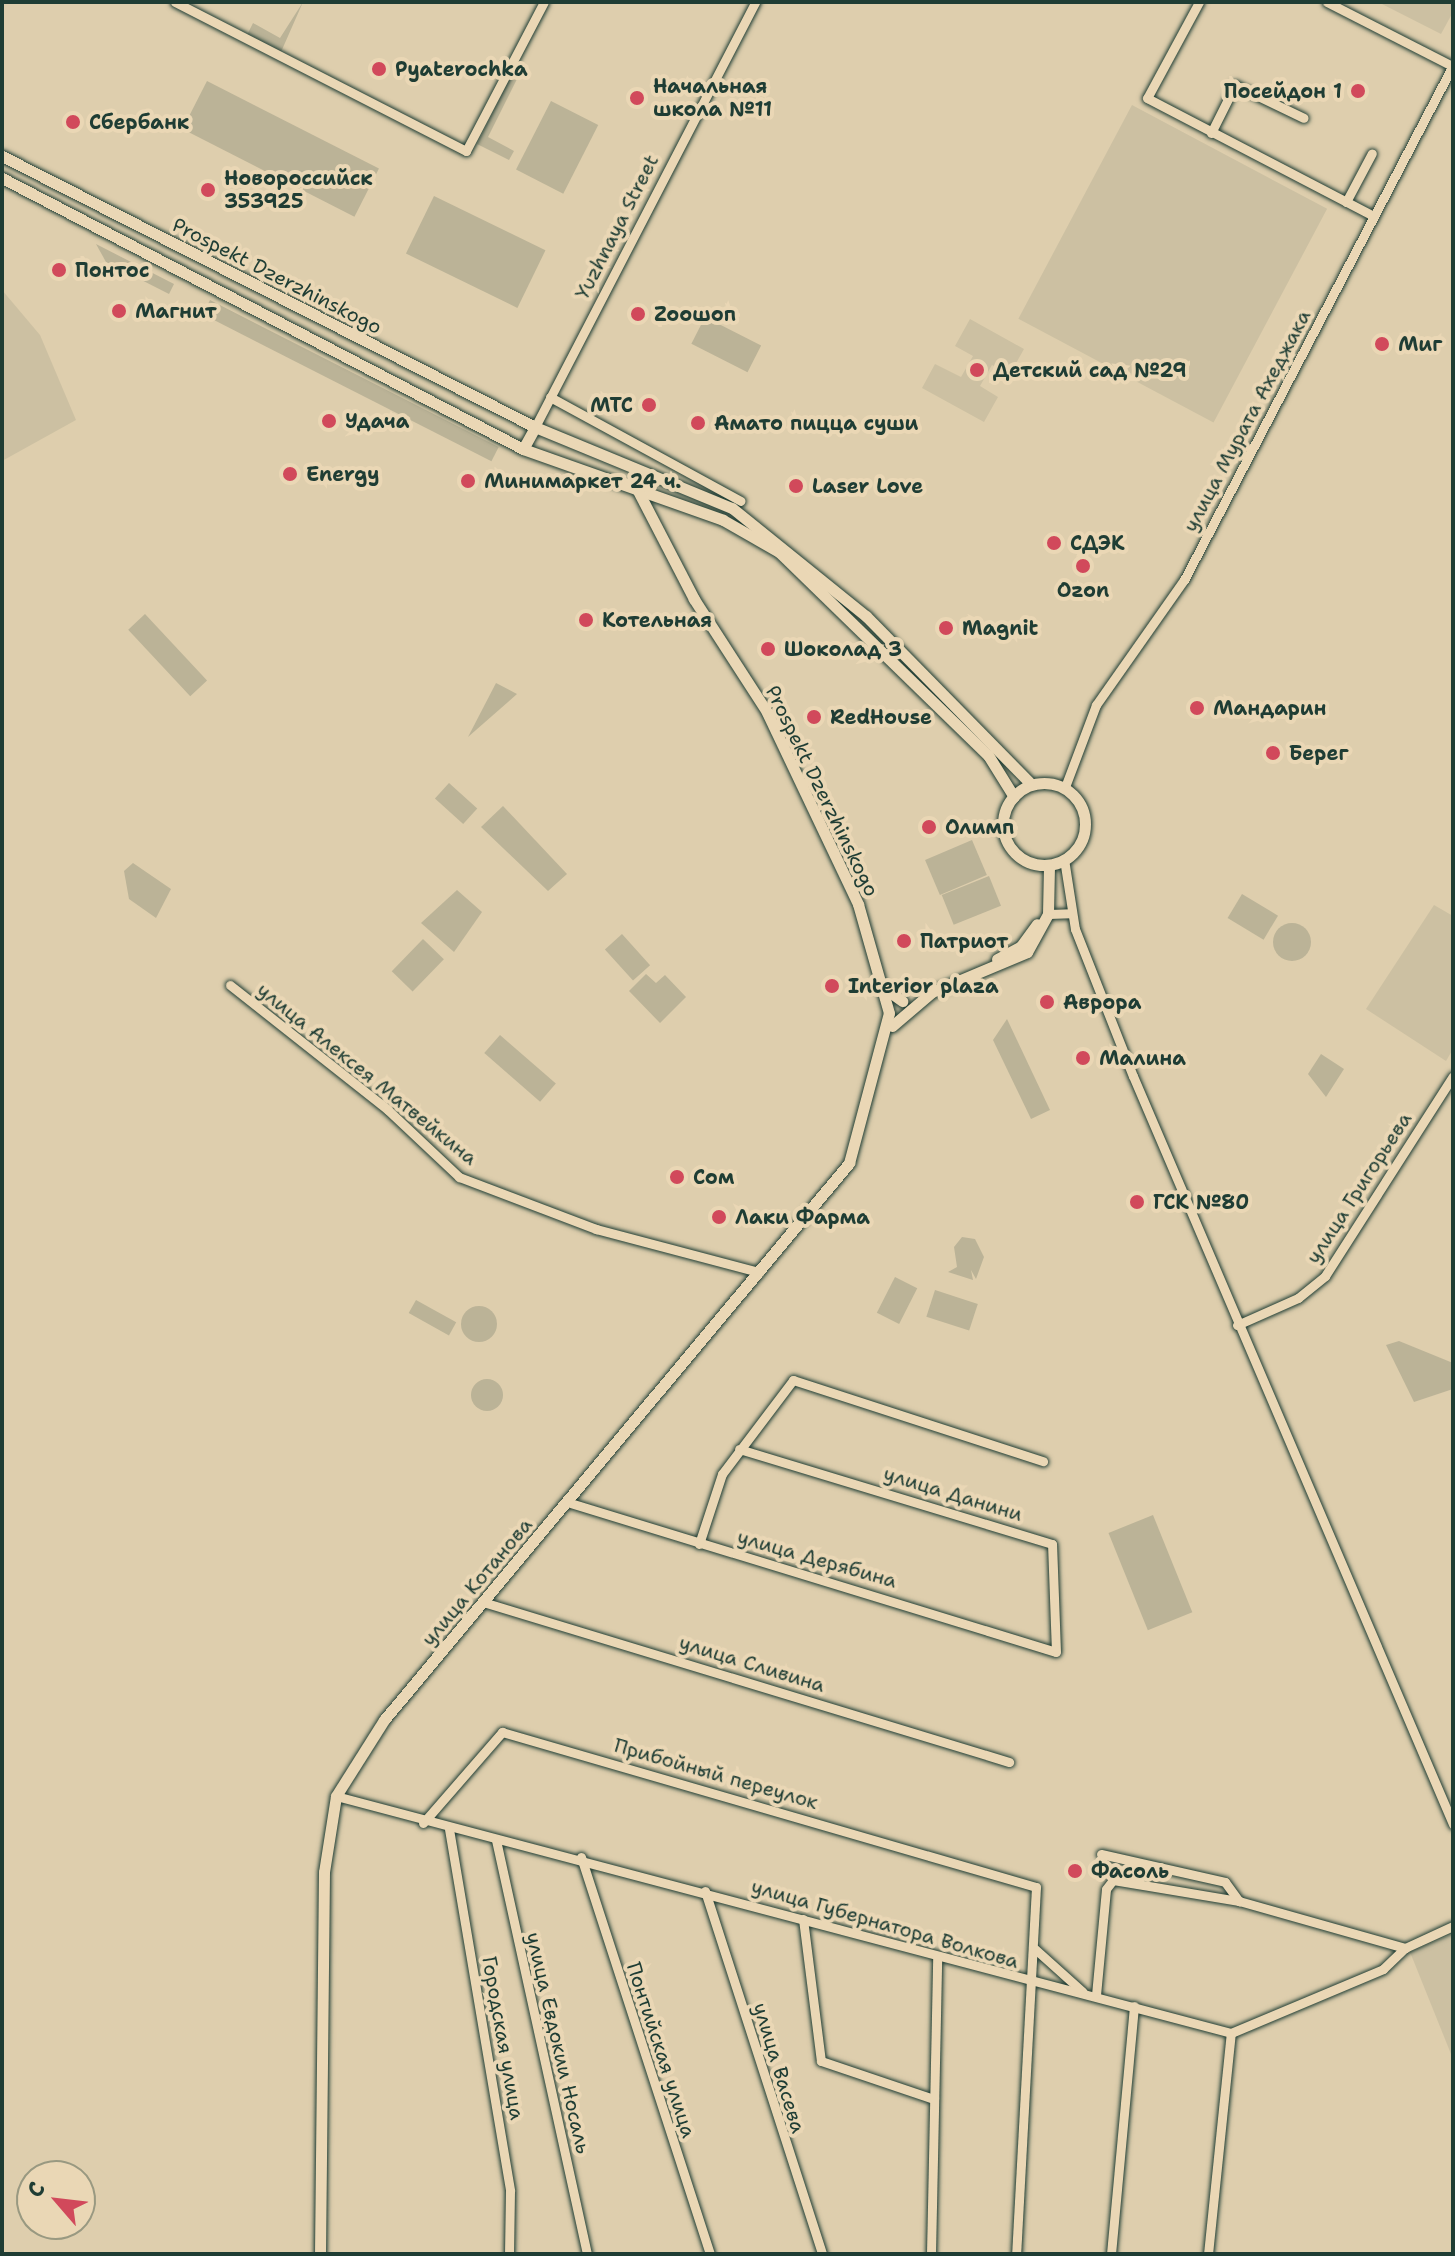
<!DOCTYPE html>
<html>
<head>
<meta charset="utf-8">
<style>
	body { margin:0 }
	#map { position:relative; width:1455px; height:2256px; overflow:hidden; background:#decead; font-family:"Shantell Sans",sans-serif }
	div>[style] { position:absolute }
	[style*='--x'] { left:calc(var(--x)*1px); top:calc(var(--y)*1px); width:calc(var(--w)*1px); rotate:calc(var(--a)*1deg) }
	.built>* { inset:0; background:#ccc0a2; transform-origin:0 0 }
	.green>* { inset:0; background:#bbb397; transform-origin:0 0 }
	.round { border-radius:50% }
	.roads { filter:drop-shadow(0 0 2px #1f3d34) drop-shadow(0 0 2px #1f3d34) }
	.minor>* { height:9px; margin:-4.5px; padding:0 4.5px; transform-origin:4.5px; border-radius:4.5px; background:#ead7b5 }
	.tertiary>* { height:11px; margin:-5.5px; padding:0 5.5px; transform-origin:5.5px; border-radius:5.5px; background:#ead7b5 }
	.tertiary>.ring { margin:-5.5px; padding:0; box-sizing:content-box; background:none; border:11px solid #ead7b5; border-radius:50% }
	.dots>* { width:22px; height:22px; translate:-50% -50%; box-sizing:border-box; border:4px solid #ead7b5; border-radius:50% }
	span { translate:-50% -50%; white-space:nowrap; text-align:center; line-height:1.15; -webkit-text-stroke:8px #ead7b5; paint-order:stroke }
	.poi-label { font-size:20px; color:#1f3d34; font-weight:700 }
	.left { translate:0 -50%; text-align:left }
	.right { translate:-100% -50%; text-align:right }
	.street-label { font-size:20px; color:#1f3d34 }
	.frame { position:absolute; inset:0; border:4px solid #1f3d34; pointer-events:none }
	.north { position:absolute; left:16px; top:2160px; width:80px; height:80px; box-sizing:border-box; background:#ead7b5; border:2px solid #999981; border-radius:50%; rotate:298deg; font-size:22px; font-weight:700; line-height:32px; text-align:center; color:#1f3d34 }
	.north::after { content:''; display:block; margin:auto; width:28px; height:36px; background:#d1495b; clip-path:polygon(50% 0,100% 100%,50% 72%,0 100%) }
</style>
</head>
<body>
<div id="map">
	<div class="built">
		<i style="clip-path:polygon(1378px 2px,1453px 2px,1453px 12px,1441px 34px)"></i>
		<i style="left:1132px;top:105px;width:221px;height:242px;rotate:28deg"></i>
		<i style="clip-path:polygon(2px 290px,40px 335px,76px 420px,2px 461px)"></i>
		<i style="clip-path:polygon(970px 319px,1024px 349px,1010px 374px,992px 365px,980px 386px,998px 397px,984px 422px,922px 388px,935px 364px,961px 377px,973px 356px,955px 346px)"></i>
		<i style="clip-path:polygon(1434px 905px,1453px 916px,1453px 1049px,1446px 1061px,1366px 1009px)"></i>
		<i style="clip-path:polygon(1453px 1934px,1453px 2059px,1410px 1952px)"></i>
	</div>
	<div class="green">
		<i style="clip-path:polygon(303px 2px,281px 52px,247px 35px,253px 23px,280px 38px)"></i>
		<i style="clip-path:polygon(516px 66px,522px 69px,488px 137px,514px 151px,509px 160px,477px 144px)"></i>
		<i style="left:207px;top:81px;width:193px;height:54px;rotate:27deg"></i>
		<i style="left:551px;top:101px;width:53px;height:77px;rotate:27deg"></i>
		<i style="left:434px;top:196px;width:124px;height:64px;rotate:26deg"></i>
		<i style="clip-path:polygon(96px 244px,174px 284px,169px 294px,106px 262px)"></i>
		<i style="left:210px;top:300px;width:324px;height:16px;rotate:27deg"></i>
		<i style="left:705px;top:317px;width:63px;height:30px;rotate:27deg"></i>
		<i style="left:145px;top:614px;width:91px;height:23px;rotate:47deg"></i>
		<i style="clip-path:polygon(496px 683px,517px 694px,468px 737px)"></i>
		<i style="left:449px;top:783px;width:38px;height:21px;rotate:42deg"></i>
		<i style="clip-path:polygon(503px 806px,567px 874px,548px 891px,481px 827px)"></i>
		<i style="left:972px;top:840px;width:38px;height:51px;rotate:67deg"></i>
		<i style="clip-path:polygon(133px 863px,171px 889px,156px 918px,129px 899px,124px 871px)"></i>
		<i style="left:989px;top:876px;width:32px;height:51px;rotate:68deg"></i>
		<i style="clip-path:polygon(457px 890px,482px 912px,454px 952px,421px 923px)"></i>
		<i style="left:1242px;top:894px;width:42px;height:28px;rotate:31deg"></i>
		<i class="round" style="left:1273px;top:923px;width:38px;height:38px"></i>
		<i style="left:622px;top:934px;width:42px;height:23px;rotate:48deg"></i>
		<i style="left:423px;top:939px;width:29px;height:45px;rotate:44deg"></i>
		<i style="clip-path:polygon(646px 974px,656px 983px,665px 975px,686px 997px,660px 1023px,629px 991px)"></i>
		<i style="clip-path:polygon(1007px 1019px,1050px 1110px,1031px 1119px,993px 1040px)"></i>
		<i style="left:500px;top:1035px;width:74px;height:24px;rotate:41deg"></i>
		<i style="clip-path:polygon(1321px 1054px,1344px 1069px,1326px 1097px,1308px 1074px)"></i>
		<i style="clip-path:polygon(962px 1237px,975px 1239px,984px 1257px,976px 1279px,971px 1270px,973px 1280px,948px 1272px,957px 1267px,954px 1247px)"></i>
		<i style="left:895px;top:1277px;width:25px;height:40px;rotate:27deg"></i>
		<i style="left:935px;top:1290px;width:45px;height:28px;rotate:18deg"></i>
		<i style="left:416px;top:1300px;width:46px;height:15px;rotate:29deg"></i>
		<i class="round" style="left:461px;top:1306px;width:36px;height:36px"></i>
		<i style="clip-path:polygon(1399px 1341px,1453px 1363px,1453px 1389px,1414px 1402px,1386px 1345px)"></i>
		<i class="round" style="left:471px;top:1379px;width:32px;height:32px"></i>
		<i style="left:1153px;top:1515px;width:105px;height:48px;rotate:68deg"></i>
	</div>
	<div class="roads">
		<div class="minor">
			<i style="--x:175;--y:2;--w:327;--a:27.1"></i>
			<i style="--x:466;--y:151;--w:168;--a:-62.4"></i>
			<i style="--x:1199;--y:2;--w:109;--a:118.4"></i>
			<i style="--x:1147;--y:98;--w:256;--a:27.5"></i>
			<i style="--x:1327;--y:2;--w:140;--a:27.1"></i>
			<i style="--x:1211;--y:133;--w:54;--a:-63.4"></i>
			<i style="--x:1235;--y:85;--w:76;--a:25.6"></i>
			<i style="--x:1346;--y:202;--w:55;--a:-62"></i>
			<i style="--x:550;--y:397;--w:217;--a:28.6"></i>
			<i style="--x:535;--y:427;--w:479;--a:-62.6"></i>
			<i style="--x:1065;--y:787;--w:88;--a:-69.3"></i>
			<i style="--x:1096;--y:705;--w:153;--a:-54.9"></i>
			<i style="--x:1184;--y:580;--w:581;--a:-62.42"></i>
			<i style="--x:1064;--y:859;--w:71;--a:81.1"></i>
			<i style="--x:1075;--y:929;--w:158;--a:68.5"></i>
			<i style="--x:1133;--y:1076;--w:814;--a:66.84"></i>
			<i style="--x:1048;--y:914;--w:23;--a:-2"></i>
			<i style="--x:230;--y:985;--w:201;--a:38.3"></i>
			<i style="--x:388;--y:1110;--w:98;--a:43.3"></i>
			<i style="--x:459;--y:1177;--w:147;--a:20.8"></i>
			<i style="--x:596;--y:1229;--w:169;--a:14.8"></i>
			<i style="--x:1237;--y:1325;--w:67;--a:-23.9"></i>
			<i style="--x:1298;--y:1298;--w:35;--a:-39"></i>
			<i style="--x:1325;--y:1276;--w:237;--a:-57.4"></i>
			<i style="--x:567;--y:1502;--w:511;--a:17.05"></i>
			<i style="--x:1056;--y:1652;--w:108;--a:-92.1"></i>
			<i style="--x:1052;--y:1544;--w:327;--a:-163.1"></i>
			<i style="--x:699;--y:1544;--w:74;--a:-71.8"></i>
			<i style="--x:722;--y:1474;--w:118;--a:-52.9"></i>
			<i style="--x:793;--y:1380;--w:263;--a:18"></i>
			<i style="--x:483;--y:1602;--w:550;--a:16.92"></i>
			<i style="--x:336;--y:1796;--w:926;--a:14.83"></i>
			<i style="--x:1231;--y:2033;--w:165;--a:-22.8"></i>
			<i style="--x:1383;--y:1969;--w:30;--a:-44"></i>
			<i style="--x:1405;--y:1948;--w:53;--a:-24.6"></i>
			<i style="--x:423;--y:1823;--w:121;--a:-49"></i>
			<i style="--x:502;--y:1732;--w:556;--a:16.19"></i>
			<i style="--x:1036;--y:1887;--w:368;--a:93.1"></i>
			<i style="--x:449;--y:1829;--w:367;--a:80.4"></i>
			<i style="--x:510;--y:2191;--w:63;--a:90.9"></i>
			<i style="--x:496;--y:1840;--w:424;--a:77.6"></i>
			<i style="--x:1101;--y:1854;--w:127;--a:12.7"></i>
			<i style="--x:1225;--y:1882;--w:24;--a:54"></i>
			<i style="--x:1239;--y:1901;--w:173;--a:15.8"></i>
			<i style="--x:581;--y:1857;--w:417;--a:72"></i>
			<i style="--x:705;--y:1891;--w:381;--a:72.1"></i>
			<i style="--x:803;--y:1919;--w:143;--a:82.8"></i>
			<i style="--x:821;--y:2061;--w:119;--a:18.6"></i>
			<i style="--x:1035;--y:1949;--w:64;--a:41.9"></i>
			<i style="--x:1096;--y:1995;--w:106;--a:-84.6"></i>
			<i style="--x:1106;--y:1889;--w:11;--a:-52"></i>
			<i style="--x:1113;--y:1880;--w:128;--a:9.5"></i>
			<i style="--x:931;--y:2254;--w:296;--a:-88.8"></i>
			<i style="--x:1111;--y:2254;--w:249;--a:-84.7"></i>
			<i style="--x:1208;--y:2254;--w:222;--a:-84.1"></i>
		</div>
		<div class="tertiary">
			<i style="--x:2;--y:156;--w:598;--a:26.95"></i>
			<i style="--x:535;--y:427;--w:213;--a:22.4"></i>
			<i style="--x:732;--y:508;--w:172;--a:38.9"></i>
			<i style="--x:866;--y:616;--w:235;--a:45.5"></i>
			<i style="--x:2;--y:178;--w:587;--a:27.48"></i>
			<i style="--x:523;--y:449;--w:212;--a:19.5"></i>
			<i style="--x:723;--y:520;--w:64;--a:29.7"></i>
			<i style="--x:779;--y:552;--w:291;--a:44.2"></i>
			<i style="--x:988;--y:755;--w:49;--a:58.2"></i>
			<i style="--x:523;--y:449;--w:25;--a:-61"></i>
			<i class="ring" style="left:1003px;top:783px;width:71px;height:71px"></i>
			<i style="--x:997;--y:959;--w:27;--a:-28"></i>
			<i style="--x:1021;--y:946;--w:27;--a:-54"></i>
			<i style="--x:887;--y:990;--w:19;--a:36"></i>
			<i style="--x:892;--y:1026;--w:52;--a:-40.4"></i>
			<i style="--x:932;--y:992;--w:103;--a:-22.8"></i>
			<i style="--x:1027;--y:952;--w:43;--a:-61.1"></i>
			<i style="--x:1048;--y:914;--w:48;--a:-88.8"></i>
			<i style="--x:320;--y:2254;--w:382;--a:-89.4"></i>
			<i style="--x:324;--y:1872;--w:77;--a:-81"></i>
			<i style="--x:336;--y:1796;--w:90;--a:-57.7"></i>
			<i style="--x:384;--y:1720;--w:726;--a:-50.14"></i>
			<i style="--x:849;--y:1163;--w:155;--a:-75.1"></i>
			<i style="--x:889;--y:1013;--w:113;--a:-105.9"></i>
			<i style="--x:858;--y:904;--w:212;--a:-115.4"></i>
			<i style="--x:767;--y:712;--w:135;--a:-122.9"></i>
			<i style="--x:694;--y:599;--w:126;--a:-117.4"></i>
		</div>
	</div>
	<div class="dots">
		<i style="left:379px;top:69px;background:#d1495b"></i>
		<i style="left:1358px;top:91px;background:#d1495b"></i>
		<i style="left:637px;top:98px;background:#d1495b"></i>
		<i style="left:73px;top:122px;background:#d1495b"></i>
		<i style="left:208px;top:190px;background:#d1495b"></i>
		<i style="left:59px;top:270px;background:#d1495b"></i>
		<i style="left:119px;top:311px;background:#d1495b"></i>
		<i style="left:638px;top:314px;background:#d1495b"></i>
		<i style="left:1382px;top:344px;background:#d1495b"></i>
		<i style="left:977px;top:370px;background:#d1495b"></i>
		<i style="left:649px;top:405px;background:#d1495b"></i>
		<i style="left:329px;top:421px;background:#d1495b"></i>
		<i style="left:698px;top:423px;background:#d1495b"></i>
		<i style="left:290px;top:474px;background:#d1495b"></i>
		<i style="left:468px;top:481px;background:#d1495b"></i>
		<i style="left:796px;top:486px;background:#d1495b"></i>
		<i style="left:1054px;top:543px;background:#d1495b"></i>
		<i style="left:1083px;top:566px;background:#d1495b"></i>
		<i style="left:586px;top:620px;background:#d1495b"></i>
		<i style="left:946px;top:628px;background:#d1495b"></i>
		<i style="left:768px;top:649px;background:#d1495b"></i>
		<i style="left:1197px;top:708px;background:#d1495b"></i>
		<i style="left:814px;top:717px;background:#d1495b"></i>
		<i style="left:1273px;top:753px;background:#d1495b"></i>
		<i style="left:929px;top:827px;background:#d1495b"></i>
		<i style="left:904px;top:941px;background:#d1495b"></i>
		<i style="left:832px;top:986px;background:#d1495b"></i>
		<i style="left:1047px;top:1002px;background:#d1495b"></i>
		<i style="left:1083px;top:1058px;background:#d1495b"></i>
		<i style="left:677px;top:1177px;background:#d1495b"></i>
		<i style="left:1137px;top:1202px;background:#d1495b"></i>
		<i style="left:719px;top:1217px;background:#d1495b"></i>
		<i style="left:1075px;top:1871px;background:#d1495b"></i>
	</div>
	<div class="poi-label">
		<span class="left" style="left:395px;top:69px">Pyaterochka</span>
		<span class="left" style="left:653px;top:98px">Начальная<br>школа №11</span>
		<span class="right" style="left:1342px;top:91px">Посейдон 1</span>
		<span class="left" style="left:89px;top:122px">Сбербанк</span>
		<span class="left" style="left:224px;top:190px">Новороссийск<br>353925</span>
		<span class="left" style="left:75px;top:270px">Понтос</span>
		<span class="left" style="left:135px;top:311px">Магнит</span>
		<span class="left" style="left:654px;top:314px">Zooшоп</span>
		<span class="left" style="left:1398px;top:344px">Миг</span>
		<span class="left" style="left:993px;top:370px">Детский сад №29</span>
		<span class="right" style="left:633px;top:405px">МТС</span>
		<span class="left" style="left:345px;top:421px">Удача</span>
		<span class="left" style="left:714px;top:423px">Амато пицца суши</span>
		<span class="left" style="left:306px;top:474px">Energy</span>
		<span class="left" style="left:484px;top:481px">Минимаркет 24 ч.</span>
		<span class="left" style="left:812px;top:486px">Laser Love</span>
		<span class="left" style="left:1070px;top:543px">СДЭК</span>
		<span style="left:1083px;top:590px">Ozon</span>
		<span class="left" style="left:602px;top:620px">Котельная</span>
		<span class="left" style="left:962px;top:628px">Magnit</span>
		<span class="left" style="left:784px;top:649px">Шоколад 3</span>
		<span class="left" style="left:1213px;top:708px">Мандарин</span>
		<span class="left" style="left:830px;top:717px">RedHouse</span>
		<span class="left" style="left:1289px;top:753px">Берег</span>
		<span class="left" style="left:945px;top:827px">Олимп</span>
		<span class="left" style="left:920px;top:941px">Патриот</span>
		<span class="left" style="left:848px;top:986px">Interior plaza</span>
		<span class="left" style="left:1063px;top:1002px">Аврора</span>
		<span class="left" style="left:1099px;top:1058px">Малина</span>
		<span class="left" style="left:693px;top:1177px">Сом</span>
		<span class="left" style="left:1153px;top:1202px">ГСК №80</span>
		<span class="left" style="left:735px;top:1217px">Лаки Фарма</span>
		<span class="left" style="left:1091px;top:1871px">Фасоль</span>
	</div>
	<div class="street-label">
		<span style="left:617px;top:227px;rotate:-63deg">Yuzhnaya Street</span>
		<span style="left:277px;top:276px;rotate:27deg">Prospekt Dzerzhinskogo</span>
		<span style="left:1247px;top:421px;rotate:-62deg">улица Мурата Ахеджака</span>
		<span style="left:822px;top:791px;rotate:64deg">Prospekt Dzerzhinskogo</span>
		<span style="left:367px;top:1074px;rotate:39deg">улица Алексея Матвейкина</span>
		<span style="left:1359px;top:1188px;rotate:-57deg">улица Григорьева</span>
		<span style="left:953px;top:1494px;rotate:17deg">улица Данини</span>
		<span style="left:817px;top:1559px;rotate:16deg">улица Дерябина</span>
		<span style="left:477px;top:1582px;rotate:-50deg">улица Котанова</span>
		<span style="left:752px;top:1664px;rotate:17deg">улица Сливина</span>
		<span style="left:716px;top:1774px;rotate:16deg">Прибойный переулок</span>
		<span style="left:885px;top:1924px;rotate:16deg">улица Губернатора Волкова</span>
		<span style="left:503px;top:2038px;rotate:80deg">Городская улица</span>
		<span style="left:558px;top:2043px;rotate:77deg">улица Евдокии Носаль</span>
		<span style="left:661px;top:2050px;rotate:72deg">Понтийская улица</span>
		<span style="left:779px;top:2068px;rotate:73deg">улица Васева</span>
	</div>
	<div class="frame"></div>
	<div class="north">С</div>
</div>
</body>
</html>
